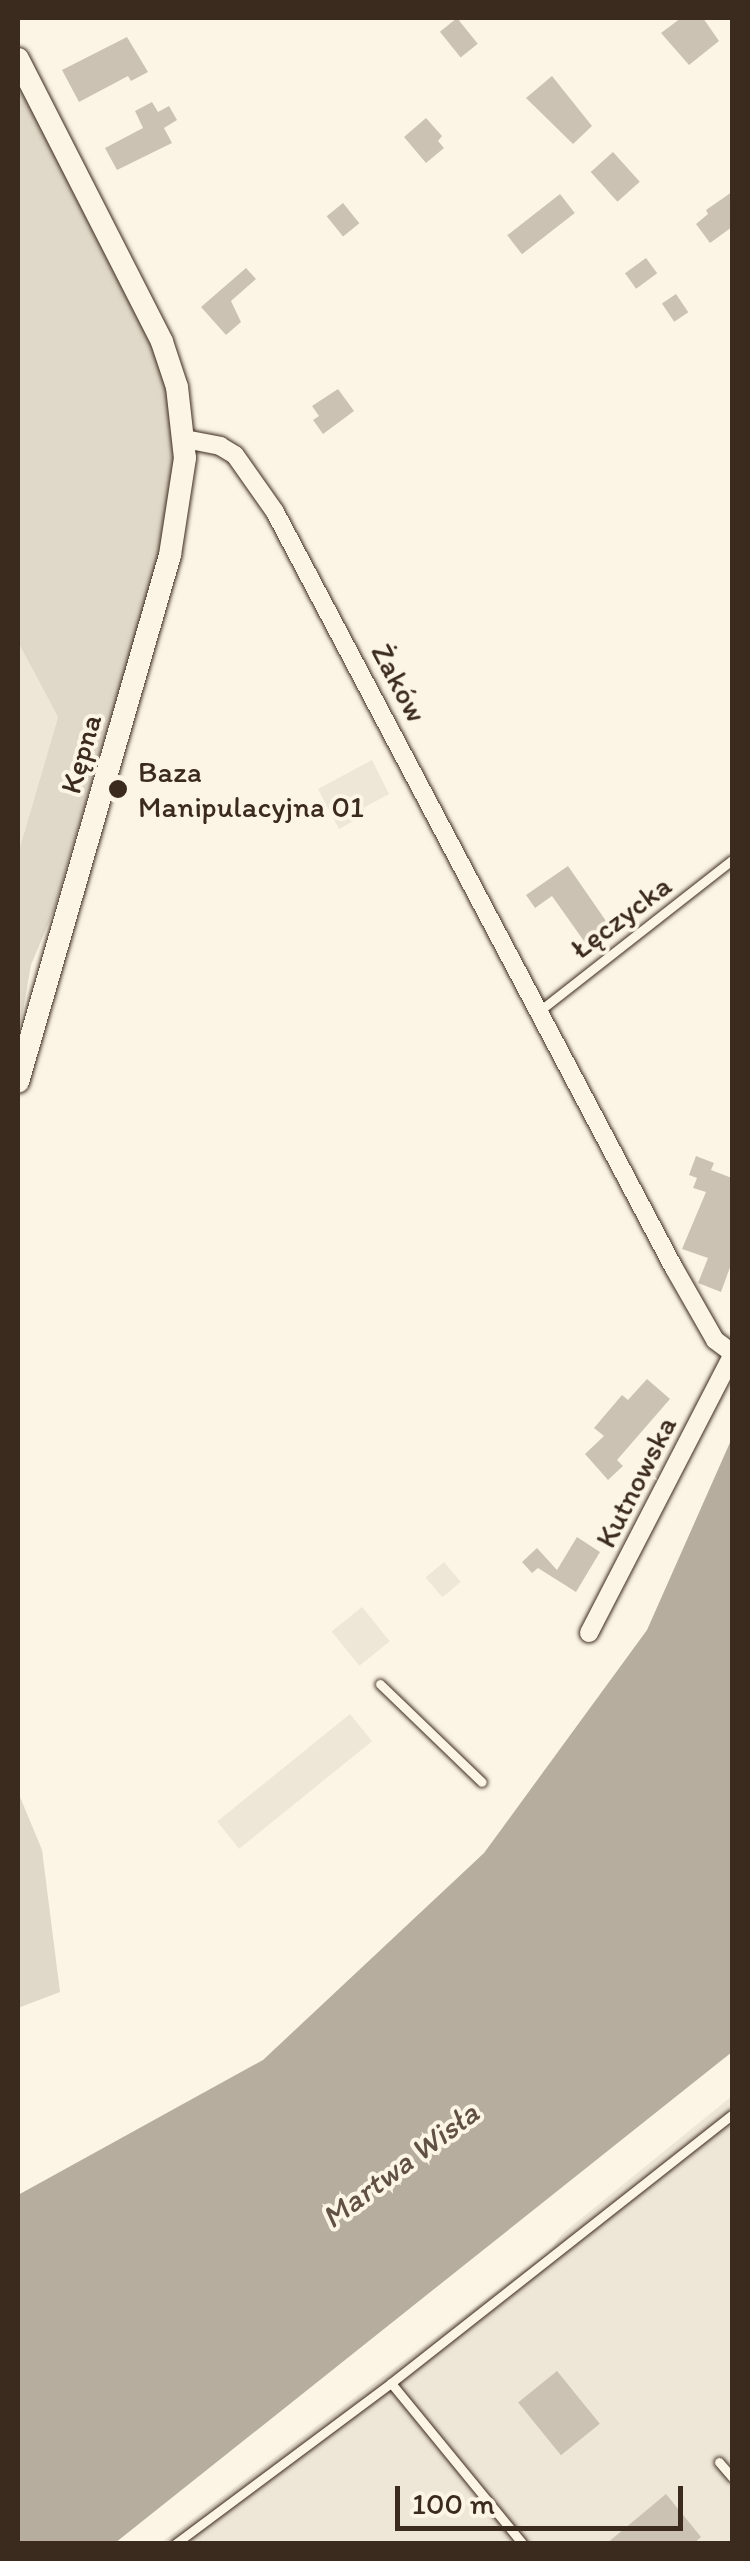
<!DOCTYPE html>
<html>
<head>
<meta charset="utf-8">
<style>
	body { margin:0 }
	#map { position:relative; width:750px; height:2561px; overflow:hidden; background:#fcf5e5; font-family:Itim,sans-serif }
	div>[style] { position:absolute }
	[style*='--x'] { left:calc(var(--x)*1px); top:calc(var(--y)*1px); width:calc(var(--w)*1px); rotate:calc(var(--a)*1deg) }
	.built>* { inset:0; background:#eee6d6; transform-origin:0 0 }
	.green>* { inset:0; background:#e0d8c8 }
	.water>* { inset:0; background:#b7ad9e }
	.building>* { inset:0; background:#ccc2b3; transform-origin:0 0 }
	.roads { filter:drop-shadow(0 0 2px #3b2a1e) drop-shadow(0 0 2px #3b2a1e) }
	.service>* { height:9px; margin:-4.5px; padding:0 4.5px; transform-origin:4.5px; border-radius:4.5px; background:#fcf5e5 }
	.minor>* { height:18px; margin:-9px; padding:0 9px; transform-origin:9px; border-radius:9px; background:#fcf5e5 }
	.tertiary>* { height:22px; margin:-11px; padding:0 11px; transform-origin:11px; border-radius:11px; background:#fcf5e5 }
	.dots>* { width:28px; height:28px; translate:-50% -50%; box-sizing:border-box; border:5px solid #fcf5e5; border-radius:50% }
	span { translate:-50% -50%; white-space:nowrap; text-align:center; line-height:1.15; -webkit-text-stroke:8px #fcf5e5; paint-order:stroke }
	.street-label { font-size:30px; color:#3b2a1e }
	.poi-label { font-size:30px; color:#3b2a1e }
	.left { translate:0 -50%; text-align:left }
	.water-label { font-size:32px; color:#605144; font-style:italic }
	.frame { position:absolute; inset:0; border:20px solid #3b2a1e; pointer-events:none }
	.scale { position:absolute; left:395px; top:2486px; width:288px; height:45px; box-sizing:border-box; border:5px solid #3b2a1e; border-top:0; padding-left:12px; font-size:30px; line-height:35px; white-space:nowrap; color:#3b2a1e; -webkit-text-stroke:8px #fcf5e5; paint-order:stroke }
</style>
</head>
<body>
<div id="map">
	<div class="built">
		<i style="clip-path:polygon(18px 642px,58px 717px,18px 854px)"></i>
		<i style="clip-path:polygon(372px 760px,389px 794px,363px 808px,366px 814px,339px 829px,318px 789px)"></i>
		<i style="left:444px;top:1562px;width:26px;height:24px;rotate:50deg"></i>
		<i style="left:362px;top:1607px;width:44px;height:39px;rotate:51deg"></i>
		<i style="left:350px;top:1714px;width:35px;height:171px;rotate:51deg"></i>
		<i style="clip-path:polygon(732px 2096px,732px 2543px,159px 2544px,549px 2252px,562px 2234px)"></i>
	</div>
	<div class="green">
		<i style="clip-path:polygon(18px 82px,147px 332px,166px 386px,175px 472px,162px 544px,54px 910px,31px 965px,18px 1039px,18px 854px,58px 717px,18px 642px)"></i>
		<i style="clip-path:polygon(18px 1792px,42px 1850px,60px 1992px,18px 2008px)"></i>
	</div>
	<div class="water">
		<i style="clip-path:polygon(732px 1438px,732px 2052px,115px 2543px,18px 2543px,18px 2195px,263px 2060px,484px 1853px,647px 1630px)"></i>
	</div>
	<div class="building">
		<i style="left:457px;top:18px;width:33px;height:22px;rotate:51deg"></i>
		<i style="clip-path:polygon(681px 18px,703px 18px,719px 41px,689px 65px,661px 33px)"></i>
		<i style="clip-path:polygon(127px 37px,148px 72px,131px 81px,128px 76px,79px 102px,62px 70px)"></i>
		<i style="clip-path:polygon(552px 76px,592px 126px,573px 144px,526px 98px)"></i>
		<i style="clip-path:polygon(152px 102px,158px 112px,169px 106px,177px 120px,164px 128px,172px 143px,117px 170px,105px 148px,143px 128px,135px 111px)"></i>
		<i style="clip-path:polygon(426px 118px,442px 136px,438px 141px,444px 148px,426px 163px,404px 137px)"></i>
		<i style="left:613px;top:152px;width:40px;height:30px;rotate:48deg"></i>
		<i style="clip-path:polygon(732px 192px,732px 227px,710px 243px,696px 224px,708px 214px,706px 210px)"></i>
		<i style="left:560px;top:194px;width:24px;height:67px;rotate:52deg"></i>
		<i style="left:343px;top:203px;width:26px;height:21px;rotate:51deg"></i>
		<i style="left:646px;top:258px;width:19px;height:26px;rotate:54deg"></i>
		<i style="clip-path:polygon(246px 268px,256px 279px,231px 301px,241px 322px,226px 335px,201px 307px)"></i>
		<i style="left:676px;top:294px;width:22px;height:17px;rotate:56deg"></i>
		<i style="clip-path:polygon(338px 389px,354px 411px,323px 434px,313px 420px,319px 416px,312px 406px)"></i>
		<i style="clip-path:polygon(568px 866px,615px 934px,591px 951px,552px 896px,535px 908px,526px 895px)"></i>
		<i style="clip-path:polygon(696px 1156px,714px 1163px,711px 1170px,732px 1178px,732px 1262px,721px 1292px,698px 1283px,708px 1258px,682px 1249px,706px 1192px,693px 1188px,697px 1178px,689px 1175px)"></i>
		<i style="clip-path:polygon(647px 1379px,670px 1399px,617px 1460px,623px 1466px,608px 1480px,585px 1454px,604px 1436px,594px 1428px,622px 1395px,628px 1400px)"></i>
		<i style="clip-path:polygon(577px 1537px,600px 1552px,576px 1592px,538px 1568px,532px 1573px,522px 1562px,537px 1548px,557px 1570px)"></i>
		<i style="left:557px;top:2371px;width:68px;height:50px;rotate:51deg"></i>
		<i style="clip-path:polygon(666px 2494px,701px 2537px,693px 2544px,606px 2544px)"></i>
	</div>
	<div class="roads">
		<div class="service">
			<i style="--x:538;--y:1012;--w:246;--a:-38.1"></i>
			<i style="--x:380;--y:1684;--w:141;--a:43.9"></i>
			<i style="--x:391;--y:2383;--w:208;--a:50.7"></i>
			<i style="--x:719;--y:2462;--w:20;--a:49"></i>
			<i style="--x:175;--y:2544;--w:269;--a:-36.7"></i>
			<i style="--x:391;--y:2383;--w:434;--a:-38.2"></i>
		</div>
		<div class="minor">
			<i style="--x:185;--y:439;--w:36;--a:11"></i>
			<i style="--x:220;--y:446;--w:17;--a:31"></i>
			<i style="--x:235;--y:455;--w:70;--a:54.9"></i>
			<i style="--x:275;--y:512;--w:855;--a:62.18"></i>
			<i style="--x:674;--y:1268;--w:83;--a:60.3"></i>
			<i style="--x:715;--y:1340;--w:21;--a:37"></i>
			<i style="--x:589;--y:1633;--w:312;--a:-62.7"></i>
		</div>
		<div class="tertiary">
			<i style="--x:18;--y:59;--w:318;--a:63"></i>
			<i style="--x:162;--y:342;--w:47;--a:71.6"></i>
			<i style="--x:177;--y:387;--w:71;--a:83.6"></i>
			<i style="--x:185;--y:458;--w:98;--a:98.8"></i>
			<i style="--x:170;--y:555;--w:548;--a:106.09"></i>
		</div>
	</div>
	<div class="dots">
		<i style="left:118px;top:789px;background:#3b2a1e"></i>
	</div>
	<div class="street-label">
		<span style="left:399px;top:683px;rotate:62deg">Żaków</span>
		<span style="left:81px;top:754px;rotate:-74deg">Kępna</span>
		<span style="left:621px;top:917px;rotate:-37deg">Łęczycka</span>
		<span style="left:636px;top:1482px;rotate:-63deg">Kutnowska</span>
	</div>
	<div class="poi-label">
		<span class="left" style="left:138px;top:789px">Baza<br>Manipulacyjna 01</span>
	</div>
	<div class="water-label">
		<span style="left:400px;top:2165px;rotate:-37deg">Martwa Wisła</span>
	</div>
	<div class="frame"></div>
	<div class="scale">100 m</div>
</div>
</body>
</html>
